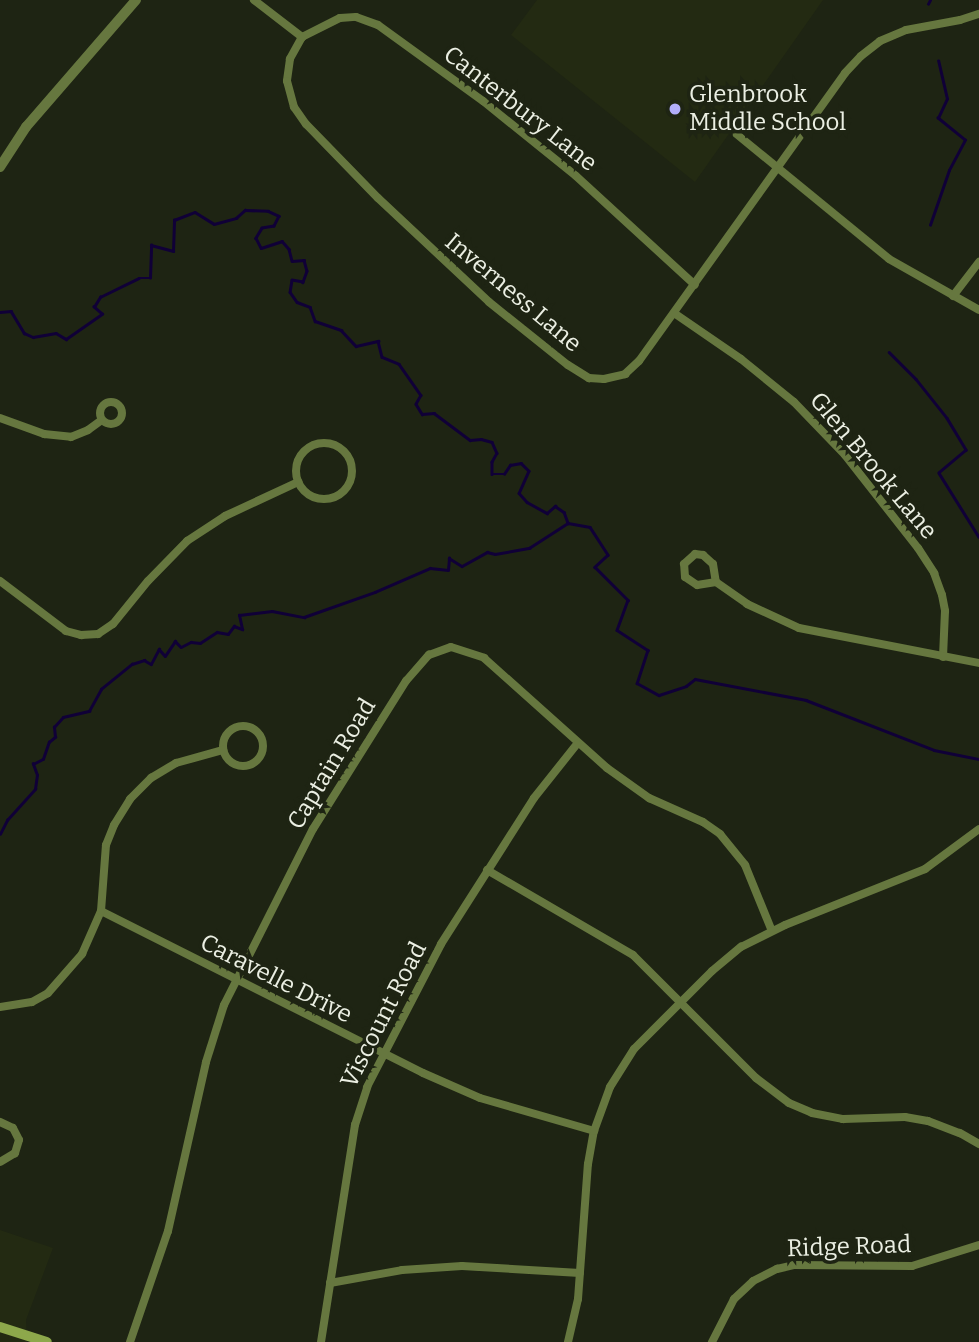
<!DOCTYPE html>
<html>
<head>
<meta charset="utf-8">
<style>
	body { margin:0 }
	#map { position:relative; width:979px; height:1342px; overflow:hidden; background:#1e2413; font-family:Bitter,serif }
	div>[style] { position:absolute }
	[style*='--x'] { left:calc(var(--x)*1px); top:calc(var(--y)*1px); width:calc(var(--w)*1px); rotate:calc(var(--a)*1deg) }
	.built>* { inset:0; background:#232a12 }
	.stream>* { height:2.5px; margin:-1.25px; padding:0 1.25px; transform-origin:1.25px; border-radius:1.25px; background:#100037 }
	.minor>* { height:8px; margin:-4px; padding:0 4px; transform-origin:4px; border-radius:4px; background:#66773f }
	.minor>.ring { margin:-4px; padding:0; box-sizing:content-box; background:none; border:8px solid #66773f; border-radius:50% }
	.tertiary>* { height:10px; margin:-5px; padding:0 5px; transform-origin:5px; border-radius:5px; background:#66773f }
	.secondary>* { height:10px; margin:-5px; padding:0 5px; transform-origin:5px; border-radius:5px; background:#8da84b }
	.dots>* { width:19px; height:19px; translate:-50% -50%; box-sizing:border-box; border:4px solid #1e2413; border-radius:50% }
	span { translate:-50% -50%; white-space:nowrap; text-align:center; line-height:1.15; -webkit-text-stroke:7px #1e2413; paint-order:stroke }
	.poi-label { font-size:24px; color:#ebefe3 }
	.left { translate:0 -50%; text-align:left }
	.street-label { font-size:24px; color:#ebefe3 }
</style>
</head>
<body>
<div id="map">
	<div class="built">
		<i style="clip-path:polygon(537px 0,823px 0,695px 182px,511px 35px)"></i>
		<i style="clip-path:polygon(0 1230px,53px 1248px,26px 1320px,27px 1342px,0 1342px)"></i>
	</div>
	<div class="stream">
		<i style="--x:928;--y:4;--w:4;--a:-63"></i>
		<i style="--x:930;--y:225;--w:58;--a:-70.9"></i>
		<i style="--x:949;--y:170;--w:34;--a:-62"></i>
		<i style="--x:965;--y:140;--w:35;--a:-141"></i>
		<i style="--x:938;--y:118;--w:21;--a:-65"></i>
		<i style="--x:947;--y:99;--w:39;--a:-103"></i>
		<i style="--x:0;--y:312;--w:11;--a:-5"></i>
		<i style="--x:11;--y:311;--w:26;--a:59"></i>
		<i style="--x:24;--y:333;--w:10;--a:24"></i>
		<i style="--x:33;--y:337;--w:23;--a:-10"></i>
		<i style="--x:56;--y:333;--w:12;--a:31"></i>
		<i style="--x:66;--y:339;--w:44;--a:-34.8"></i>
		<i style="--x:102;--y:314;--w:11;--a:-139"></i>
		<i style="--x:94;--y:307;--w:12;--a:-59"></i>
		<i style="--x:100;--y:297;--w:43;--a:-26"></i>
		<i style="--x:139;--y:278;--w:11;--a:0"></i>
		<i style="--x:150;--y:278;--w:33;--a:-88"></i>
		<i style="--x:151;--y:245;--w:23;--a:15"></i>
		<i style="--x:173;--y:251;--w:31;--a:-88"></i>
		<i style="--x:174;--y:220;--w:22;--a:-21"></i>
		<i style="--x:195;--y:212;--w:22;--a:32"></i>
		<i style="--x:214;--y:224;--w:23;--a:-15"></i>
		<i style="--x:236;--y:218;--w:12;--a:-42"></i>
		<i style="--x:245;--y:210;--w:23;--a:2"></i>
		<i style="--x:268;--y:211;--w:12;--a:24"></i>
		<i style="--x:279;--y:216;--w:11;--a:117"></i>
		<i style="--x:274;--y:226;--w:12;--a:171"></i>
		<i style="--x:262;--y:228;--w:12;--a:121"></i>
		<i style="--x:256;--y:238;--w:11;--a:63"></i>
		<i style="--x:261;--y:248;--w:22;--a:-18"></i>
		<i style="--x:282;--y:241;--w:11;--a:49"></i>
		<i style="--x:289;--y:249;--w:12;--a:76"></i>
		<i style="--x:292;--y:261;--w:12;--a:-5"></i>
		<i style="--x:304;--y:260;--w:11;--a:75"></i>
		<i style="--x:307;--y:271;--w:12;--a:110"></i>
		<i style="--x:303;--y:282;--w:11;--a:-170"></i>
		<i style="--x:292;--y:280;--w:12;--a:99"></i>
		<i style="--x:290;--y:292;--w:12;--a:55"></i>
		<i style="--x:297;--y:302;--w:14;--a:21"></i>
		<i style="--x:310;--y:307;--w:15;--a:70"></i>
		<i style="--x:315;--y:321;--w:28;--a:19"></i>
		<i style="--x:341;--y:330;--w:22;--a:47"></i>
		<i style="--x:356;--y:346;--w:23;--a:-13"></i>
		<i style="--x:378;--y:341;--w:16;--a:76"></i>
		<i style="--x:382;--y:357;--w:18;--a:22"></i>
		<i style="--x:399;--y:364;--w:38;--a:55"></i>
		<i style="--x:421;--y:395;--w:10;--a:119"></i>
		<i style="--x:416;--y:404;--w:12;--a:59"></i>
		<i style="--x:422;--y:414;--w:12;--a:-5"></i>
		<i style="--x:434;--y:413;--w:45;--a:36.9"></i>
		<i style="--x:470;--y:440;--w:11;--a:-5"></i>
		<i style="--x:481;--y:439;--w:11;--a:15"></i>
		<i style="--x:492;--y:442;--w:12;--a:66"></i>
		<i style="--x:497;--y:453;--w:10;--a:119"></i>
		<i style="--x:492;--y:462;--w:12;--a:90"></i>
		<i style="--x:492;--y:474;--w:12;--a:0"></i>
		<i style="--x:504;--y:474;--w:11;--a:-56"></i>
		<i style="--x:510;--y:465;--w:11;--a:-10"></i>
		<i style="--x:521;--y:463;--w:11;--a:45"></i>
		<i style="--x:529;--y:471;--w:24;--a:114"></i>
		<i style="--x:519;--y:493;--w:12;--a:48"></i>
		<i style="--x:527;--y:502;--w:23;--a:29"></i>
		<i style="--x:547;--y:513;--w:11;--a:-41"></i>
		<i style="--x:555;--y:506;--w:11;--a:34"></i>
		<i style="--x:564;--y:512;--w:12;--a:70"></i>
		<i style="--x:568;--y:523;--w:22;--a:10"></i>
		<i style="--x:590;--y:527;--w:33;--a:57"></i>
		<i style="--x:608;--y:555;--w:18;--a:137"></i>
		<i style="--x:595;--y:567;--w:47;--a:45"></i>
		<i style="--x:628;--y:600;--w:32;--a:110"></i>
		<i style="--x:617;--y:630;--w:37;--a:33"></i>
		<i style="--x:648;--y:650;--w:35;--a:108"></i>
		<i style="--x:637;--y:683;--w:25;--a:29"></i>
		<i style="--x:659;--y:695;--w:28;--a:-18"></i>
		<i style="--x:686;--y:686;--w:11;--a:-38"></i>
		<i style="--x:695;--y:679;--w:113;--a:10.7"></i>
		<i style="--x:806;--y:700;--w:137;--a:21.3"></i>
		<i style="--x:934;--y:750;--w:46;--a:11.3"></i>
		<i style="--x:889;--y:352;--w:38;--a:45"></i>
		<i style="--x:916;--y:379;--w:50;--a:51.5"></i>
		<i style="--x:947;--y:418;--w:37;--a:59"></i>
		<i style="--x:966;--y:450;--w:35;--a:140"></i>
		<i style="--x:939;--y:473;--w:75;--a:58"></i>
		<i style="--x:0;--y:834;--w:16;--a:-63"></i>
		<i style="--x:7;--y:820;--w:42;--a:-47.9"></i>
		<i style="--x:35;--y:789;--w:14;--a:-82"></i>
		<i style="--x:37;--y:775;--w:12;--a:-110"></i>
		<i style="--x:33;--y:764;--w:11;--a:-27"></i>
		<i style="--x:43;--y:759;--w:18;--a:-71"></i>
		<i style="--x:49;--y:742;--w:8;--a:-40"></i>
		<i style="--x:55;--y:737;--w:10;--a:-96"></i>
		<i style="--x:54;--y:727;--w:13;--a:-48"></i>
		<i style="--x:63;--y:717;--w:27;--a:-13"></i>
		<i style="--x:89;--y:711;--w:25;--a:-61"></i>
		<i style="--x:101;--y:689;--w:40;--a:-39"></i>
		<i style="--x:132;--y:664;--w:13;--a:-18"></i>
		<i style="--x:144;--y:660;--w:8;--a:30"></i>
		<i style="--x:151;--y:664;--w:17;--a:-62"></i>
		<i style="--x:159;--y:649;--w:9;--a:49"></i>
		<i style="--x:165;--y:656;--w:18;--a:-56"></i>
		<i style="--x:175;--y:641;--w:8;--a:45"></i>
		<i style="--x:181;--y:647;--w:11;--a:-27"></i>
		<i style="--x:191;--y:642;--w:9;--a:6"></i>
		<i style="--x:200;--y:643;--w:20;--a:-33"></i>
		<i style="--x:217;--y:632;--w:11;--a:10"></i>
		<i style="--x:228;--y:634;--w:10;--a:-53"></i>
		<i style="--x:234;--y:626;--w:9;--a:21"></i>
		<i style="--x:242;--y:629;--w:14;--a:-102"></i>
		<i style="--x:239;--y:615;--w:33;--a:-7"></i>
		<i style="--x:272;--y:611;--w:33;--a:11"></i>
		<i style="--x:304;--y:617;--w:75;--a:-19.4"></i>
		<i style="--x:375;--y:592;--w:60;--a:-23.6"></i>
		<i style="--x:430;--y:568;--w:18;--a:6"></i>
		<i style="--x:448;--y:570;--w:12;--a:-85"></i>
		<i style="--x:449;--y:558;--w:15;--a:32"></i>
		<i style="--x:462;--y:566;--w:29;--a:-29"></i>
		<i style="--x:487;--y:552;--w:8;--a:14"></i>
		<i style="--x:495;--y:554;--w:35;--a:-10"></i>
		<i style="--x:529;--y:548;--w:46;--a:-32.7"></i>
	</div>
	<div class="minor">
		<i style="--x:254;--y:0;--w:61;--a:37.6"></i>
		<i style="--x:302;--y:37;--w:25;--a:119"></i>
		<i style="--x:290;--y:59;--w:22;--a:98"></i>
		<i style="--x:287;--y:81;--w:27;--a:75"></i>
		<i style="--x:294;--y:107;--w:21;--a:55"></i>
		<i style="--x:306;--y:124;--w:103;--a:45.8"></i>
		<i style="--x:378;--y:198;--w:152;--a:43.1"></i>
		<i style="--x:489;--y:302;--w:101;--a:38.6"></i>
		<i style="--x:568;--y:365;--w:25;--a:32"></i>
		<i style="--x:589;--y:378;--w:15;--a:4"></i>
		<i style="--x:604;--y:379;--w:22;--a:-13"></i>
		<i style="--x:625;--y:374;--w:19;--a:-43"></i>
		<i style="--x:639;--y:361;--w:354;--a:-54.4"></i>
		<i style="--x:845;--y:73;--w:23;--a:-47"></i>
		<i style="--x:861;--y:56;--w:24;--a:-38"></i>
		<i style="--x:880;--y:41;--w:28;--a:-23"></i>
		<i style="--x:906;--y:30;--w:55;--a:-10.5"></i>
		<i style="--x:960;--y:20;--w:20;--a:-18"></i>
		<i style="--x:302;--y:37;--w:42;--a:-26.6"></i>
		<i style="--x:340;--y:18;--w:16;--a:-4"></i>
		<i style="--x:356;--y:17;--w:23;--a:20"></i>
		<i style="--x:378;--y:25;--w:130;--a:35.9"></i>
		<i style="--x:483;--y:101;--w:119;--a:38.9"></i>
		<i style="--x:576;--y:176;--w:161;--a:42.5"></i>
		<i style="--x:734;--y:132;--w:200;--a:39.3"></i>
		<i style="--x:889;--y:259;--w:103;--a:29.5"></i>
		<i style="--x:953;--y:296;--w:43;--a:-52.6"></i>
		<i style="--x:674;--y:313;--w:81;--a:34.5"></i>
		<i style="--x:741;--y:359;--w:68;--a:39.1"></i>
		<i style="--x:794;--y:402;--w:74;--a:46.1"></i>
		<i style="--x:845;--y:455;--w:118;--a:51.9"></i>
		<i style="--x:918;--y:548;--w:30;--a:57"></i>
		<i style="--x:934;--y:573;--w:23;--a:70"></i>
		<i style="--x:942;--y:595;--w:16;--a:79"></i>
		<i style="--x:945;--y:611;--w:46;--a:92.5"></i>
		<i class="ring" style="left:100px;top:402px;width:14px;height:14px"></i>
		<i style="--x:0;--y:418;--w:47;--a:20"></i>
		<i style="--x:44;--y:434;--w:27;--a:6"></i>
		<i style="--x:71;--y:437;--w:18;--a:-22"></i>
		<i style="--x:88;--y:430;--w:17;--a:-36"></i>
		<i class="ring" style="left:296px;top:443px;width:48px;height:48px"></i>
		<i style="--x:695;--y:554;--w:8;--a:7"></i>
		<i style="--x:703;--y:555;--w:13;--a:42"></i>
		<i style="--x:713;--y:564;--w:18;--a:81"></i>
		<i style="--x:716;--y:582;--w:19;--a:171"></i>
		<i style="--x:697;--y:585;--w:14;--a:-146"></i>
		<i style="--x:685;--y:577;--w:13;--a:-94"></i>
		<i style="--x:684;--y:564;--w:15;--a:-42"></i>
		<i style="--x:0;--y:581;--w:83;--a:37.1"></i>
		<i style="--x:66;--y:631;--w:16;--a:15"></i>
		<i style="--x:81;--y:635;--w:17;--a:-3"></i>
		<i style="--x:98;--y:634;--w:18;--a:-34"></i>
		<i style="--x:113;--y:624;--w:55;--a:-50.9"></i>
		<i style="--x:148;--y:581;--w:56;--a:-45.7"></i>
		<i style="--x:187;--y:541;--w:45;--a:-33.3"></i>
		<i style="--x:225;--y:516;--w:81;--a:-25"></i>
		<i style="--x:716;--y:582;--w:38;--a:35"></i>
		<i style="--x:747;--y:604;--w:57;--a:24.8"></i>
		<i style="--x:799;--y:628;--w:183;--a:11"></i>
		<i class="ring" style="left:223px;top:726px;width:32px;height:32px"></i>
		<i style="--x:487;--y:870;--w:169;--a:30.2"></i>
		<i style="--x:633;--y:955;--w:174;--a:45"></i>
		<i style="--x:756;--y:1078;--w:41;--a:37.1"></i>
		<i style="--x:789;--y:1103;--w:25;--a:23"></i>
		<i style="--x:812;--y:1113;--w:32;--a:11"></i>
		<i style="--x:843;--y:1119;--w:62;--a:-1.8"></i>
		<i style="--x:905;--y:1117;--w:23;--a:10"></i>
		<i style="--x:928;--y:1121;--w:34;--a:21"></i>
		<i style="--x:960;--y:1133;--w:22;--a:30"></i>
		<i style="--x:101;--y:911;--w:360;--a:26.7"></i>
		<i style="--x:423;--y:1073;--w:62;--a:23.7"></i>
		<i style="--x:480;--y:1098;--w:119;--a:16.1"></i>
		<i style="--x:0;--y:1007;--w:32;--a:-9"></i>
		<i style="--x:32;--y:1002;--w:18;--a:-29"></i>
		<i style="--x:48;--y:993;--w:52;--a:-48.9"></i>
		<i style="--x:82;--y:954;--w:47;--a:-66.2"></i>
		<i style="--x:101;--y:911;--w:66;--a:-85.7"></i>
		<i style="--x:106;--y:845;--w:22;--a:-68"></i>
		<i style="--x:114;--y:825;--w:31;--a:-58"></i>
		<i style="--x:130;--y:799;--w:30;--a:-45"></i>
		<i style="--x:151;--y:778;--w:29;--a:-31"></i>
		<i style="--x:176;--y:763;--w:49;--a:-15.5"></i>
		<i style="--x:0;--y:1122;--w:14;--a:25"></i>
		<i style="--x:13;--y:1128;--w:13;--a:63"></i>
		<i style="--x:19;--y:1140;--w:14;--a:107"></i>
		<i style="--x:15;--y:1153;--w:17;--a:149"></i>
		<i style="--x:330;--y:1283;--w:73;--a:-10.2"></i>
		<i style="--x:402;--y:1270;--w:60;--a:-3.8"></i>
		<i style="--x:462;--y:1266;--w:118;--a:3.4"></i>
		<i style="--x:130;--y:1342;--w:117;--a:-71.1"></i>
		<i style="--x:168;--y:1231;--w:173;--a:-77.3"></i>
		<i style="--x:206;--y:1062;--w:60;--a:-72.5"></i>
		<i style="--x:224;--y:1005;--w:197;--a:-63.2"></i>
		<i style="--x:313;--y:829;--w:175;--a:-57.9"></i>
		<i style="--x:406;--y:681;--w:35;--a:-49"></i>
		<i style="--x:429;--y:655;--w:23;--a:-20"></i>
		<i style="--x:451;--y:647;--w:35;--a:18"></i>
		<i style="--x:484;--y:658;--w:165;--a:41.8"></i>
		<i style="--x:607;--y:768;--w:52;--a:35.5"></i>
		<i style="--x:649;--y:798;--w:59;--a:24"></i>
		<i style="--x:703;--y:822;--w:21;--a:35"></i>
		<i style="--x:720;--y:834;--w:40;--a:51"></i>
		<i style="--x:745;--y:865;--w:71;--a:67.8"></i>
		<i style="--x:321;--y:1342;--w:220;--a:-81.1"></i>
		<i style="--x:355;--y:1125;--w:40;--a:-72"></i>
		<i style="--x:367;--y:1087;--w:161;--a:-62.6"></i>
		<i style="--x:441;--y:944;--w:173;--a:-57.5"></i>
		<i style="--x:534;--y:798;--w:69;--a:-51.5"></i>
		<i style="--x:568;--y:1342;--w:44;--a:-76.9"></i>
		<i style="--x:578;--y:1299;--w:135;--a:-85.8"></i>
		<i style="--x:588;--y:1164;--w:34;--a:-80"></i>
		<i style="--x:594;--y:1131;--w:47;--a:-70"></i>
		<i style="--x:610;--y:1087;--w:45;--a:-57.7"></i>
		<i style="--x:634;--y:1049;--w:110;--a:-45"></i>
		<i style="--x:712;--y:971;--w:38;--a:-40"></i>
		<i style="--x:741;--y:947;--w:49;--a:-26.6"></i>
		<i style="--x:785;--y:925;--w:151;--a:-21.8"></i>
		<i style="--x:925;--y:869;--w:67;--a:-36.5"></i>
		<i style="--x:712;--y:1342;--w:48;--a:-62.9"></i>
		<i style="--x:734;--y:1299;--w:26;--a:-43"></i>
		<i style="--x:753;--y:1281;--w:27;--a:-27"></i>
		<i style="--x:777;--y:1269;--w:17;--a:-13"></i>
		<i style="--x:794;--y:1265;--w:118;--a:0.5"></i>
		<i style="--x:912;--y:1266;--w:70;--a:-17.4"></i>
	</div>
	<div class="tertiary">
		<i style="--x:0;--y:167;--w:48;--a:-57"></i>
		<i style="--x:26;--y:127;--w:168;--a:-49.1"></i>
	</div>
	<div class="secondary">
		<i style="--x:0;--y:1327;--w:49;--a:17.7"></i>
	</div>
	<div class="dots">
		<i style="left:675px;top:109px;background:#b1adfa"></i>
	</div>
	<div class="poi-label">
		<span class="left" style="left:689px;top:109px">Glenbrook<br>Middle School</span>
	</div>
	<div class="street-label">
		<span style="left:520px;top:109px;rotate:38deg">Canterbury Lane</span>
		<span style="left:513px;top:293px;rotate:40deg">Inverness Lane</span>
		<span style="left:873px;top:466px;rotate:50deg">Glen Brook Lane</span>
		<span style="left:332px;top:764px;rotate:-59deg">Captain Road</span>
		<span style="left:276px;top:979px;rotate:27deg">Caravelle Drive</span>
		<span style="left:384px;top:1015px;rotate:-63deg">Viscount Road</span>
		<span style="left:849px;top:1247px;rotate:-2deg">Ridge Road</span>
	</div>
</div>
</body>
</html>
